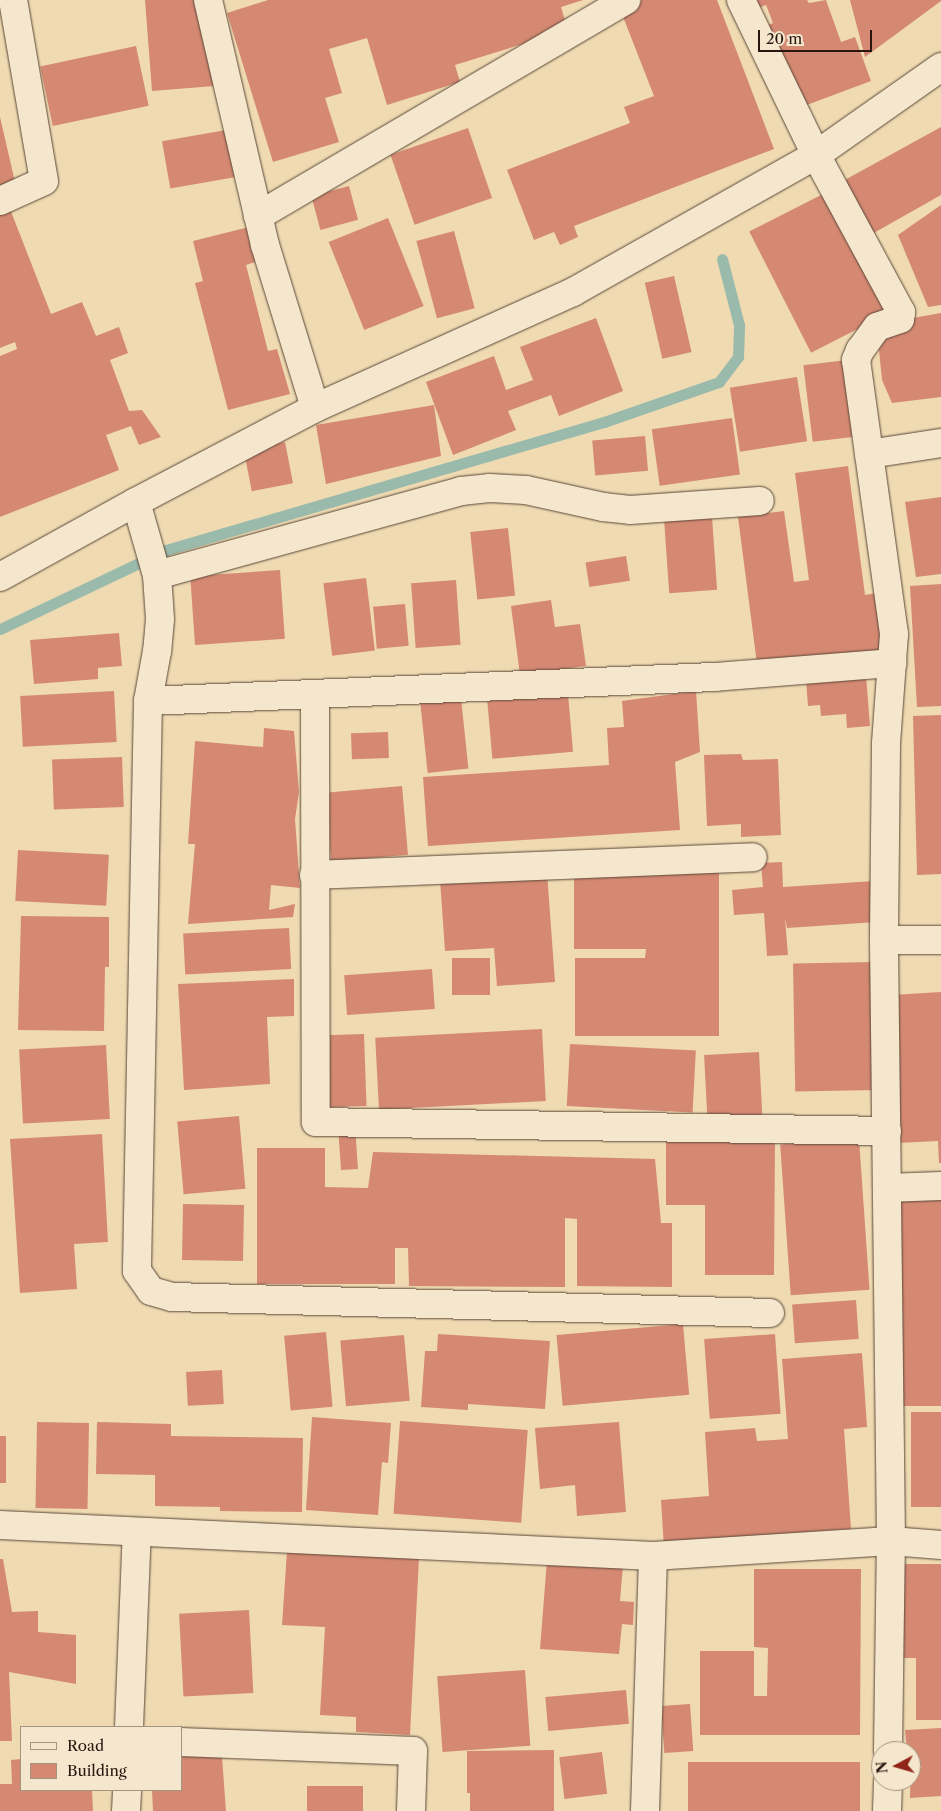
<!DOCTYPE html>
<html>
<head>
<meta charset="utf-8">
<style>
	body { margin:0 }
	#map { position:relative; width:941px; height:1811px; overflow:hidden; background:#efdab2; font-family:"Libre Caslon Text",serif }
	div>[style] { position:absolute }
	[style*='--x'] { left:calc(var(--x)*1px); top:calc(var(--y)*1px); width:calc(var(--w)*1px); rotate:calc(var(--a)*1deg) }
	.stream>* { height:11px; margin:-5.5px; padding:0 5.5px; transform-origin:5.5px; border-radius:5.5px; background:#9abbac }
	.building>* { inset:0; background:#d58972; transform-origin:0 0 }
	.roads { filter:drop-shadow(0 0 1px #5a4738) drop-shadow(0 0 1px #5a4738) }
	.minor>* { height:28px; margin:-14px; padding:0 14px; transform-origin:14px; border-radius:14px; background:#f5e7cd }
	span { translate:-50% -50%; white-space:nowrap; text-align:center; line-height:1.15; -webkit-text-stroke:4.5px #f5e7cd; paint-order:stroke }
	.legend { position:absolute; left:20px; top:1726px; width:162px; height:65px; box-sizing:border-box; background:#f5e7cd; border:1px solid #a39381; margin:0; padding:6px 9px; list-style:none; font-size:15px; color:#29160f }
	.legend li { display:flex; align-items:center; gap:10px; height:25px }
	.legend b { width:25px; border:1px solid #a39381 }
	.north { position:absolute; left:871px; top:1741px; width:50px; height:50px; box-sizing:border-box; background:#f5e7cd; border:1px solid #a39381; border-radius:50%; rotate:264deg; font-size:14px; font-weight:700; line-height:20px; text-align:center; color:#29160f }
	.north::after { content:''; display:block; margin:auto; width:18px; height:22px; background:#8f2418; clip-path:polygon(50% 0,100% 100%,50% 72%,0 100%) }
	.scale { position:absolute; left:758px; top:30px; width:114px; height:22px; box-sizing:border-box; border:2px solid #29160f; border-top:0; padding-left:6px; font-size:15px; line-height:18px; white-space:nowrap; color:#29160f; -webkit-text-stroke:4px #f5e7cd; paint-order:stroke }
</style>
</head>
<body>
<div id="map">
	<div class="stream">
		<i style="--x:0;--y:629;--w:184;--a:-25.4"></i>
		<i style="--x:166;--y:550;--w:456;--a:-16.3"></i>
		<i style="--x:604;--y:422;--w:122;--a:-19.2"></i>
		<i style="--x:719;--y:382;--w:31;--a:-53"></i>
		<i style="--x:738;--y:357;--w:32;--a:-88"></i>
		<i style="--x:739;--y:325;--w:68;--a:-104.4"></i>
	</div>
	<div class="building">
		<i style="clip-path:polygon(145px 0,201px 0,214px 86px,152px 91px)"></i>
		<i style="clip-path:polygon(268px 0,583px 0,561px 7px,568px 30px,455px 65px,460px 82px,387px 105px,367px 38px,329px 49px,342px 93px,325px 98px,339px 142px,273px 162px,227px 13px)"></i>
		<i style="clip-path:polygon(642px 0,717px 0,774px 149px,574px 226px,578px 237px,560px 245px,554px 232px,534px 240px,507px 170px,630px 123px,624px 107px,654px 96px,620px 9px)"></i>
		<i style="clip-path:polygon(755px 0,807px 0,809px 3px,826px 0,841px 42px,855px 37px,871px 81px,796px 109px,766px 26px,773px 23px,766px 5px,758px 8px)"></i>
		<i style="clip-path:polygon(850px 0,941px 0,941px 1px,865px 57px)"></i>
		<i style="left:136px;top:46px;width:61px;height:98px;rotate:78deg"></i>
		<i style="clip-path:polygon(0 117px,15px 182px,0 187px)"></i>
		<i style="clip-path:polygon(941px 127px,941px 195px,872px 234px,843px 181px)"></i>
		<i style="left:468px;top:128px;width:74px;height:82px;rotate:71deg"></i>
		<i style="left:226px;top:130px;width:48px;height:65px;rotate:80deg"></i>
		<i style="left:349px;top:186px;width:35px;height:39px;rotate:75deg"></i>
		<i style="left:825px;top:193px;width:136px;height:85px;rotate:63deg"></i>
		<i style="clip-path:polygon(941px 205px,941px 305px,928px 307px,898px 235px)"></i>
		<i style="clip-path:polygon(10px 209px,51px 314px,82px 302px,96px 336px,119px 327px,128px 353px,110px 360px,129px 411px,142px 410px,161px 437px,139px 445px,131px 426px,106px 435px,119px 470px,0 517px,0 356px,17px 349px,15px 342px,0 348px,0 213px)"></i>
		<i style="left:388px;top:218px;width:95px;height:64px;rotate:68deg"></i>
		<i style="clip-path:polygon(249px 227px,258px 261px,246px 265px,268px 351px,277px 349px,290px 394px,228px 410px,195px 283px,203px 281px,193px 241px)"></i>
		<i style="left:454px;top:231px;width:80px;height:39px;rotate:75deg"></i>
		<i style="left:674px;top:276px;width:78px;height:30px;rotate:77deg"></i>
		<i style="clip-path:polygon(941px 313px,941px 397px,892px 403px,882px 380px,878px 340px,913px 318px)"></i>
		<i style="clip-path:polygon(596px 318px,623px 391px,559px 416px,551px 395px,508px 411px,516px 430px,453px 455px,426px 382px,494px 356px,506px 390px,533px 380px,520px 347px)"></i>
		<i style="left:847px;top:360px;width:77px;height:44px;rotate:83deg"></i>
		<i style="left:797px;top:377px;width:65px;height:68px;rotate:81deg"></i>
		<i style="clip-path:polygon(434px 405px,441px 456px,326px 484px,316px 425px)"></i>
		<i style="left:732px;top:418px;width:57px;height:81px;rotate:82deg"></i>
		<i style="left:645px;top:436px;width:35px;height:53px;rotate:85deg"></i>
		<i style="left:285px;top:442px;width:42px;height:42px;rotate:79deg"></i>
		<i style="clip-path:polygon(848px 466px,865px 595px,877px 593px,886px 659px,757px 664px,738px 517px,784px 511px,794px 582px,809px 580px,795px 473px)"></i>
		<i style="clip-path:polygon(941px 497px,941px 574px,916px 577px,905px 502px)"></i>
		<i style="left:712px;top:517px;width:73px;height:48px;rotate:86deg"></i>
		<i style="left:508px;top:528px;width:68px;height:38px;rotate:84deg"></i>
		<i style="left:626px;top:556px;width:25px;height:41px;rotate:81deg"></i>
		<i style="left:280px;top:570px;width:69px;height:90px;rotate:86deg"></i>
		<i style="left:366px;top:578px;width:73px;height:43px;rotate:83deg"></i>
		<i style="left:456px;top:580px;width:65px;height:45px;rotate:86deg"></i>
		<i style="clip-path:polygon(941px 584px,941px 706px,917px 707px,910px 586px)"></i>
		<i style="clip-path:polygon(551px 600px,555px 627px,580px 624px,586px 666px,520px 675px,511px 606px)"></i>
		<i style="left:405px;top:604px;width:42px;height:32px;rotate:85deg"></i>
		<i style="clip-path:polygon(119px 633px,122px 666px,98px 668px,98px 679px,34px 684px,30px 640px)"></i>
		<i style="clip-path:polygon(866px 675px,870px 726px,847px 728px,846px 714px,821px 716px,820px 705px,808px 706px,806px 680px)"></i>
		<i style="left:114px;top:691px;width:51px;height:94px;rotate:87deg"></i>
		<i style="clip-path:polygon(696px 691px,700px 752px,675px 762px,680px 830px,428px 846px,423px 777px,609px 765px,607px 728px,624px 727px,622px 701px)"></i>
		<i style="left:568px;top:694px;width:58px;height:81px;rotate:85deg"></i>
		<i style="left:461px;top:698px;width:71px;height:41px;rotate:84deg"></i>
		<i style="clip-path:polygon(941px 715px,941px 874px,917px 875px,913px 716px)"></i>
		<i style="clip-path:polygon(264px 728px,294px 731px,299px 792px,295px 819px,300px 888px,271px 885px,269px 910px,295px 904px,293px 917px,188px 924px,195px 844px,188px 844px,195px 741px,263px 747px)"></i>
		<i style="left:388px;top:732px;width:26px;height:37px;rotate:88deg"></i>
		<i style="clip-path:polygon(741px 754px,743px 760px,778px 759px,781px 835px,741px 837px,741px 824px,707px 826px,704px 755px)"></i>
		<i style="left:122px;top:757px;width:50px;height:70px;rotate:88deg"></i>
		<i style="left:402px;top:786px;width:69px;height:77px;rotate:85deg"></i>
		<i style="left:18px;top:850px;width:91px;height:51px;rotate:3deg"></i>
		<i style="clip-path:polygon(782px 862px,783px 887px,874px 881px,877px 922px,787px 928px,785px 918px,788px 955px,767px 956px,764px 913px,734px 915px,732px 890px,763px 887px,761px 863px)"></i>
		<i style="clip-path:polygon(547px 872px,555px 982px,497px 986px,494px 948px,445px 951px,440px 880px)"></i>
		<i style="clip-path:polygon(574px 873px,719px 873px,719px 1036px,575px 1036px,575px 958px,645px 958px,646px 949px,574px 949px)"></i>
		<i style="clip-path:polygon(21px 916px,109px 917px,109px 967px,105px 967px,104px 1031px,18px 1030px)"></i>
		<i style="left:289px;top:928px;width:41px;height:106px;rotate:87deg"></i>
		<i style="left:452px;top:958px;width:38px;height:37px"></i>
		<i style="left:874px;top:962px;width:128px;height:81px;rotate:89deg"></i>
		<i style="left:432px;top:969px;width:40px;height:88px;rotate:86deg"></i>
		<i style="clip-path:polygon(294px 979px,294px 1016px,267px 1017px,270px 1084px,184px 1090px,178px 984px)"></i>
		<i style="clip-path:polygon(941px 992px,941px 1163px,939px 1163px,938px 1141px,897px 1143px,891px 995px)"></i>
		<i style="left:542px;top:1029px;width:72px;height:167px;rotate:87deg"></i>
		<i style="left:364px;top:1034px;width:72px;height:39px;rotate:88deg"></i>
		<i style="left:570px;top:1044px;width:126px;height:62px;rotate:3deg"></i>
		<i style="left:106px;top:1045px;width:74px;height:87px;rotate:87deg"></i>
		<i style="left:759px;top:1052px;width:67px;height:55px;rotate:87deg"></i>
		<i style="left:239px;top:1116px;width:73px;height:62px;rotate:85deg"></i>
		<i style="left:355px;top:1126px;width:43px;height:17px;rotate:86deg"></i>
		<i style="clip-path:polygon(102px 1134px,108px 1242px,74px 1244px,77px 1289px,20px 1293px,10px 1139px)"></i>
		<i style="left:859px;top:1139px;width:151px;height:79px;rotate:86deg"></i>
		<i style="clip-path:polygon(666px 1141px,775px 1142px,774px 1275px,705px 1275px,705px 1205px,666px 1205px)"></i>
		<i style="clip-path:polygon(257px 1148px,325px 1148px,325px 1187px,368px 1188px,373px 1152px,655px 1159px,661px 1223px,672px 1223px,672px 1287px,577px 1286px,577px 1219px,565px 1218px,565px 1287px,409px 1286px,408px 1248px,395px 1248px,395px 1284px,257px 1284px)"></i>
		<i style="left:941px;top:1197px;width:209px;height:47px;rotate:90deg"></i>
		<i style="left:183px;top:1204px;width:61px;height:56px;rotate:1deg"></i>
		<i style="left:856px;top:1300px;width:39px;height:64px;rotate:86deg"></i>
		<i style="left:683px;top:1324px;width:71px;height:127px;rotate:85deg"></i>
		<i style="left:326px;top:1332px;width:75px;height:42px;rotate:85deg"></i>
		<i style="clip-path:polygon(438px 1334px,550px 1341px,545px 1409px,468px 1404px,468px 1410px,421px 1407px,425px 1351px,437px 1351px)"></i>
		<i style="left:775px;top:1334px;width:80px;height:71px;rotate:86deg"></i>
		<i style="left:404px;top:1335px;width:66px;height:64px;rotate:85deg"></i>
		<i style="clip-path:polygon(862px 1353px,867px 1427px,844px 1429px,851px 1529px,755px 1536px,755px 1542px,664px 1548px,661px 1500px,709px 1496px,705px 1432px,755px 1428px,757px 1441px,788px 1439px,782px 1359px)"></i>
		<i style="left:222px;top:1370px;width:34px;height:36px;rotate:87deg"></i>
		<i style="left:941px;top:1412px;width:95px;height:30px;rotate:90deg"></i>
		<i style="clip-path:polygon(312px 1417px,391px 1423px,388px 1463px,382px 1462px,378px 1515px,306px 1510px)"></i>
		<i style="left:400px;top:1421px;width:128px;height:93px;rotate:4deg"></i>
		<i style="left:37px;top:1422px;width:52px;height:86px;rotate:1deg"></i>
		<i style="clip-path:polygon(97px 1422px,171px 1424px,171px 1436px,303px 1438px,302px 1512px,220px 1511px,220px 1507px,155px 1506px,155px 1475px,96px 1474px)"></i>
		<i style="clip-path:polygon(619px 1422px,626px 1512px,577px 1516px,575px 1485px,540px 1489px,535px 1428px)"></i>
		<i style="left:0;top:1436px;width:6px;height:47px"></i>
		<i style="clip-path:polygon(287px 1551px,419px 1558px,410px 1735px,356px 1732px,356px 1717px,320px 1715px,325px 1627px,282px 1625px)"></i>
		<i style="clip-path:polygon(0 1559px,3px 1559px,12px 1612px,38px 1611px,38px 1632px,76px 1635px,76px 1684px,9px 1672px,12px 1741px,0 1741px)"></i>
		<i style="clip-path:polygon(547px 1560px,623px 1565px,620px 1601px,634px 1602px,633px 1625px,622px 1624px,619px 1654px,540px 1649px)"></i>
		<i style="clip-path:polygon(903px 1564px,941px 1564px,941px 1720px,916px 1720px,916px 1658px,902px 1658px)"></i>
		<i style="clip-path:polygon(754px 1569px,861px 1569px,860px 1735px,700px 1735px,700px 1651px,754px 1651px,754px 1696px,767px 1696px,768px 1648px,754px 1647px)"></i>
		<i style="left:249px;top:1610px;width:83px;height:70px;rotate:87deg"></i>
		<i style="left:525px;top:1670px;width:76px;height:88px;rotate:86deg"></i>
		<i style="left:626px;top:1690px;width:34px;height:81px;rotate:85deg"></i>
		<i style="left:690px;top:1704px;width:47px;height:29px;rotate:86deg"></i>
		<i style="clip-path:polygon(941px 1728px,941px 1796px,910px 1798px,911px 1751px,907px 1751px,905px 1730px)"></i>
		<i style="clip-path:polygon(554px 1750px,554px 1811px,470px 1811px,470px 1793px,467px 1793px,467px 1751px)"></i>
		<i style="left:602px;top:1752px;width:42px;height:43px;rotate:83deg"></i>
		<i style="clip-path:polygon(181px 1754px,222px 1757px,226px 1811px,153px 1811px,152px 1790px,181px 1790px)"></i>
		<i style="clip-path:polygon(21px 1759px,21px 1790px,92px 1790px,93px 1811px,0 1811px,0 1784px,12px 1784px,11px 1760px)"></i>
		<i style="left:860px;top:1762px;width:49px;height:172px;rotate:90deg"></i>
		<i style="left:307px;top:1786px;width:56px;height:25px"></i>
	</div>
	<div class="roads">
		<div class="minor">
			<i style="--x:208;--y:0;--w:252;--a:76.9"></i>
			<i style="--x:265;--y:245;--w:170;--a:72.9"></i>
			<i style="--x:741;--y:0;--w:172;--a:64.2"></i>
			<i style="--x:816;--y:155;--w:179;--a:61.6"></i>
			<i style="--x:901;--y:312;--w:7;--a:98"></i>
			<i style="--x:900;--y:319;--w:24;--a:161"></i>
			<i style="--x:877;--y:327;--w:29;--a:126"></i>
			<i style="--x:860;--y:350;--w:11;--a:112"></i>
			<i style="--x:856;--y:360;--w:277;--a:82.1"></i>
			<i style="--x:894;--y:634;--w:110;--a:94.2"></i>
			<i style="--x:886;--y:744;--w:196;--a:90.6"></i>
			<i style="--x:0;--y:201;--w:48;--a:-24.4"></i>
			<i style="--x:44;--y:181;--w:184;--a:-99.7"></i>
			<i style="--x:258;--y:216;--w:427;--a:-30.4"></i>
			<i style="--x:869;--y:454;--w:73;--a:-8.7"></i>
			<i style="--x:136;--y:502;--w:76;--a:74"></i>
			<i style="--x:157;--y:575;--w:44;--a:86.1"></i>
			<i style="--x:160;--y:619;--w:32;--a:95"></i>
			<i style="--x:157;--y:651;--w:51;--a:100.2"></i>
			<i style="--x:148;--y:701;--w:570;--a:91.11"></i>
			<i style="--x:137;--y:1271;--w:24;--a:55"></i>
			<i style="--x:151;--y:1291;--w:22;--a:16"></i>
			<i style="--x:172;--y:1297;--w:598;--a:1.53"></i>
			<i style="--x:157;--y:575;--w:315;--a:-15.4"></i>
			<i style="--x:461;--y:491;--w:28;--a:-6"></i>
			<i style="--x:489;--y:488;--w:37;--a:3"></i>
			<i style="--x:526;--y:490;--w:79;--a:12.4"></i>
			<i style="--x:603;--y:507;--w:27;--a:6"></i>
			<i style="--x:630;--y:510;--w:130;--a:-4"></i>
			<i style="--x:0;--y:577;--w:155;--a:-28.9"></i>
			<i style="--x:136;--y:502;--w:202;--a:-27.7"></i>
			<i style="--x:315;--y:408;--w:283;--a:-24.2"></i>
			<i style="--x:573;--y:292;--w:279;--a:-29.4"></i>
			<i style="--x:816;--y:155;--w:153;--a:-35.1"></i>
			<i style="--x:315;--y:694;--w:428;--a:89.9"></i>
			<i style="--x:316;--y:1122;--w:571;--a:0.9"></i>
			<i style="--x:148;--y:701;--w:567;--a:-2.43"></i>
			<i style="--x:714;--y:677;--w:179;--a:-4.5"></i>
			<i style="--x:314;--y:875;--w:439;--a:-2.3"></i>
			<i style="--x:887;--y:1188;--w:54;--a:-2.1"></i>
			<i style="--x:0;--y:1525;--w:654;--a:2.72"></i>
			<i style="--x:653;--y:1556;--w:238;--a:-3.6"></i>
			<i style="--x:891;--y:1541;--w:50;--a:4.6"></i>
			<i style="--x:129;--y:1727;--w:195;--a:-87.7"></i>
			<i style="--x:181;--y:1742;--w:232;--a:2.2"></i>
			<i style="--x:413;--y:1751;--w:60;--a:91.9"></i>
			<i style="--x:888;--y:1751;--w:210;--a:-89.2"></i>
			<i style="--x:891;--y:1541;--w:601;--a:-90.67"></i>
			<i style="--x:884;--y:940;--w:57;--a:0"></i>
			<i style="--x:126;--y:1811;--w:21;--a:-87"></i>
			<i style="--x:645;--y:1811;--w:255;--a:-88.2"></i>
			<i style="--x:887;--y:1811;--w:30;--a:-88"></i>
		</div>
	</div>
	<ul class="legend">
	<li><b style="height:6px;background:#f5e7cd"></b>Road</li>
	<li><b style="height:14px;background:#d58972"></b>Building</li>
	</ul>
	<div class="north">N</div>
	<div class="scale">20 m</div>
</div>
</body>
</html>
